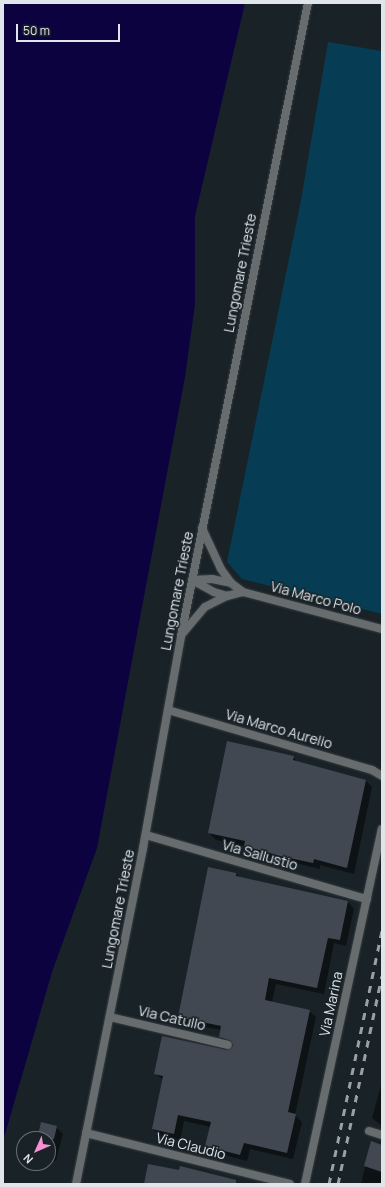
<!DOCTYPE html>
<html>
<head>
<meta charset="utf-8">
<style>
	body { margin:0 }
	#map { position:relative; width:385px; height:1187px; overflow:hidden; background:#192227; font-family:Manrope,sans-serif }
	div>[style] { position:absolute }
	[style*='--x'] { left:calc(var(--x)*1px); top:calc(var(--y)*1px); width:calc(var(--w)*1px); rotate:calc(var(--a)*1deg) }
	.green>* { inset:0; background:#063d54 }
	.water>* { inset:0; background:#0c0240 }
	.shadow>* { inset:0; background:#0007 }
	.building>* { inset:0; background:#424851 }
	.roads { filter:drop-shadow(0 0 1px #353d42) drop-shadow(0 0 1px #353d42) }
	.minor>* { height:8px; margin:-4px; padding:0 4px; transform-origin:4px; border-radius:4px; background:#676d6e }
	.rail>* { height:3px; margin-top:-1.5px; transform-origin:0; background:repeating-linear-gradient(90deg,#9aa1a5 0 7px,transparent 0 14px) }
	span { translate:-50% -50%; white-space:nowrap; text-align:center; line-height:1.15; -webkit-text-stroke:3px #192227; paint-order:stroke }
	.street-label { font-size:14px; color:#dfe5e9 }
	.frame { position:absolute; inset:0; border:4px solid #dfe5e9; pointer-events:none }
	.north { position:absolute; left:16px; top:1131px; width:40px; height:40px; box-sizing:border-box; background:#192227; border:1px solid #687075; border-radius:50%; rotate:225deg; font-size:11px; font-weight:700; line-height:16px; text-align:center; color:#dfe5e9 }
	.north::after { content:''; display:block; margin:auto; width:14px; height:18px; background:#f591d2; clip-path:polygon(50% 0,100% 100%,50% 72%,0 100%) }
	.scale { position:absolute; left:16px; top:24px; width:104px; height:18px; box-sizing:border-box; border:2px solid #dfe5e9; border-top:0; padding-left:5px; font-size:12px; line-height:14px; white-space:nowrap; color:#dfe5e9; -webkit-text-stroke:3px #192227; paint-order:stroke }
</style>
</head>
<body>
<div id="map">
	<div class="green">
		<i style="clip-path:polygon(328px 42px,382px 51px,382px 614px,242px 579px,227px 562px,301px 200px)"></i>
	</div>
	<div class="water">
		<i style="clip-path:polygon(3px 3px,245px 3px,195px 216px,195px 304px,185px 377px,97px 848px,52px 972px,3px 1141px)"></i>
	</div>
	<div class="shadow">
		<i style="clip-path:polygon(293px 757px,298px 763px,366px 781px,372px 787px,354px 874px,320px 865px,320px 869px,251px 852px,245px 846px,216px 840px,209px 833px)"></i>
		<i style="clip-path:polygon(236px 874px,240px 878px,348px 902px,354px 909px,346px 946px,334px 943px,324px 994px,276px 984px,272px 1002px,309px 1011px,316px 1017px,295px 1115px,302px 1122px,293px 1159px,250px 1149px,247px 1161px,213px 1152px,206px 1145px,211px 1127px,184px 1121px,180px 1140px,159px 1135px,153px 1129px,163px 1080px,155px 1073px,227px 1051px,234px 1046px,226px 1043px,220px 1037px,221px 1030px,185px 1023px,179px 1017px)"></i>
		<i style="clip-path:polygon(382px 1082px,382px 1126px,372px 1118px)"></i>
		<i style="clip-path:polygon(56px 1127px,63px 1134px,56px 1161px,48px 1159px,48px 1139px,38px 1139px)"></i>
		<i style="clip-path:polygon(371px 1143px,382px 1146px,382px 1184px,361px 1184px)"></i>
	</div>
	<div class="building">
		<i style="clip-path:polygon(227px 741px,294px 756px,293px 760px,366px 780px,347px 868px,314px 859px,313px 863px,280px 856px,244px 846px,245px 841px,208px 833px)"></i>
		<i style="clip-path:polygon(208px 867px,236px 873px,236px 876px,348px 901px,340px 940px,328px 938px,317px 988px,269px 978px,265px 1000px,310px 1010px,288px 1112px,296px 1114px,287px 1153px,244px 1143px,240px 1155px,205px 1146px,211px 1122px,178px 1115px,174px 1134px,152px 1129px,163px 1076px,154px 1074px,162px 1036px,227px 1050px,233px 1046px,231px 1041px,219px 1037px,221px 1026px,178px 1017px)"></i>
		<i style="clip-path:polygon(41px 1122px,57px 1126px,54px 1139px,37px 1139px)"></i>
		<i style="clip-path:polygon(371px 1141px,382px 1145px,382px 1172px,364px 1166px)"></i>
		<i style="clip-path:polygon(148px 1164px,179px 1170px,180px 1166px,236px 1180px,236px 1184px,144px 1184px)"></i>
	</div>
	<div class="roads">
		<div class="minor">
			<i style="--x:202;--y:528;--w:45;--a:65.1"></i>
			<i style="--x:221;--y:569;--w:17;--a:54"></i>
			<i style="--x:231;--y:583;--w:15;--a:37"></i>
			<i style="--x:243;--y:592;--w:144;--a:14.9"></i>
			<i style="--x:192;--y:580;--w:20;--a:-3"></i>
			<i style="--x:212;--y:579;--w:19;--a:12"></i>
			<i style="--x:192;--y:580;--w:25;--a:29"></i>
			<i style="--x:214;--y:592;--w:14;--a:17"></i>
			<i style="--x:183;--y:633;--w:34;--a:-50"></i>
			<i style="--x:205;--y:607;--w:25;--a:-27"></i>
			<i style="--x:227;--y:596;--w:16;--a:-14"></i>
			<i style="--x:168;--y:710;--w:213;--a:16.4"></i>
			<i style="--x:372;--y:770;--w:12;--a:31"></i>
			<i style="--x:146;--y:835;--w:230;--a:16.2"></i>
			<i style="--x:110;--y:1017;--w:121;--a:13.3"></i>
			<i style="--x:369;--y:1131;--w:14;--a:17"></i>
			<i style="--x:86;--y:1133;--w:210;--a:14"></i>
			<i style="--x:76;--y:1184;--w:343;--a:-78.7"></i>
			<i style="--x:143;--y:848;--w:215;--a:-79.8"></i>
			<i style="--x:181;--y:636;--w:646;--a:-78.66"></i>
			<i style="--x:305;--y:1184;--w:363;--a:-77.8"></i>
		</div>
	</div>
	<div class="rail">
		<i style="--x:329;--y:1184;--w:259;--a:-78.2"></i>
		<i style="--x:338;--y:1184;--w:213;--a:-78.1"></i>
	</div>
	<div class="street-label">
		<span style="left:240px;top:273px;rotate:-79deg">Lungomare Trieste</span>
		<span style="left:177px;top:591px;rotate:-79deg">Lungomare Trieste</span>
		<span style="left:316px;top:598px;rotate:15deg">Via Marco Polo</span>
		<span style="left:279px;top:729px;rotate:16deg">Via Marco Aurelio</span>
		<span style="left:260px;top:855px;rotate:16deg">Via Sallustio</span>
		<span style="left:118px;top:909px;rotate:-79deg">Lungomare Trieste</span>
		<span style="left:331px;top:1004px;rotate:-78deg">Via Marina</span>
		<span style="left:172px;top:1018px;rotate:13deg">Via Catullo</span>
		<span style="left:191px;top:1146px;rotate:14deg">Via Claudio</span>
	</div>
	<div class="frame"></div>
	<div class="north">N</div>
	<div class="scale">50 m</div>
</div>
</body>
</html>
